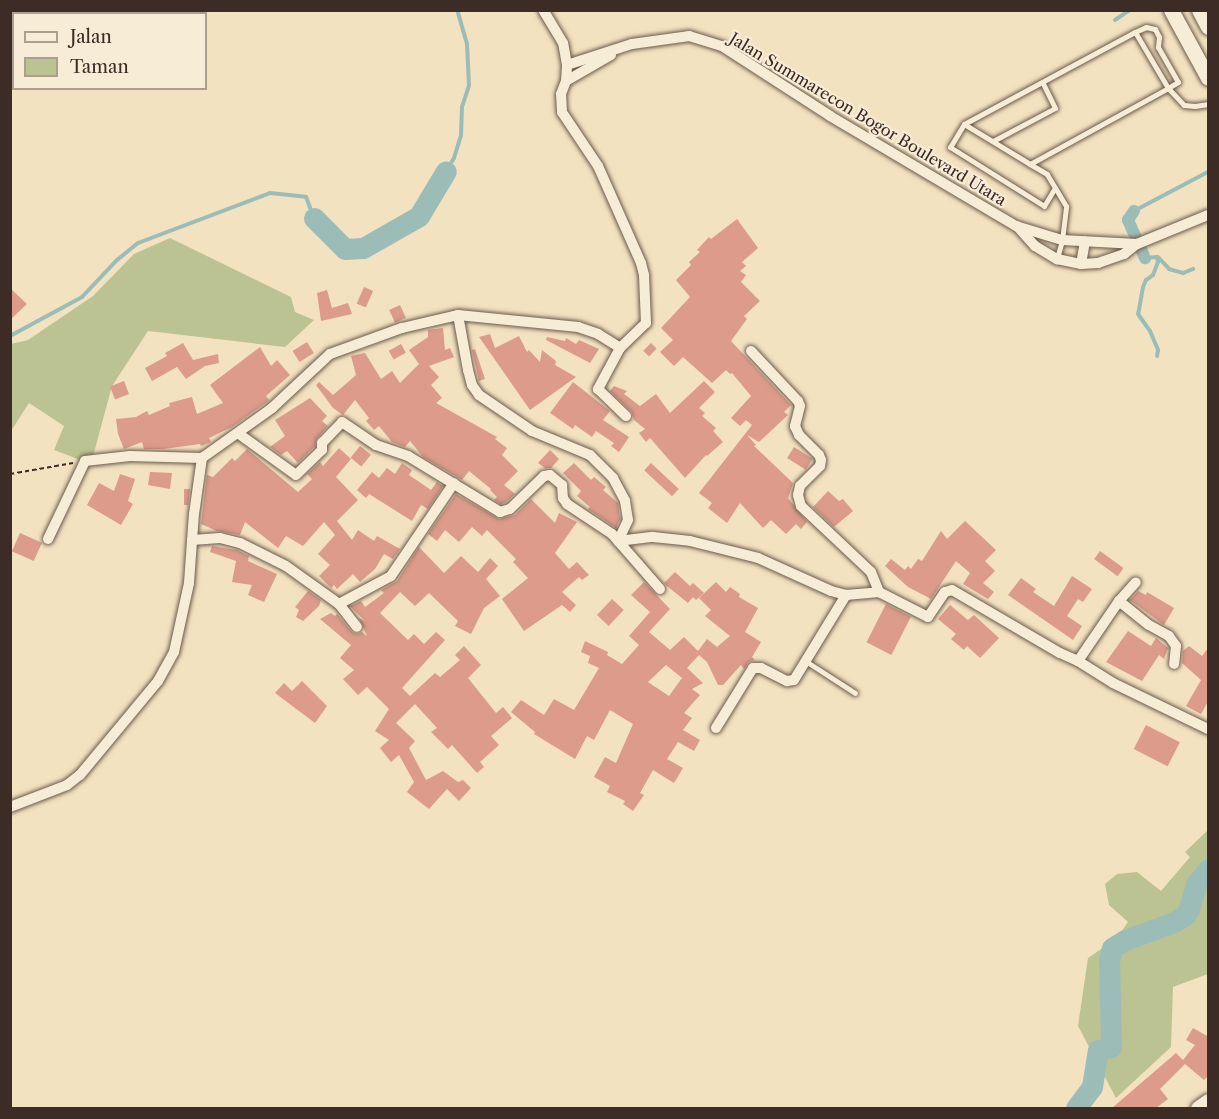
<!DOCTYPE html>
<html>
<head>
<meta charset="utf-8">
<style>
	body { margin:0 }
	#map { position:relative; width:1219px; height:1119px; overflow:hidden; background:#f3e2c0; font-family:"Libre Caslon Text",serif }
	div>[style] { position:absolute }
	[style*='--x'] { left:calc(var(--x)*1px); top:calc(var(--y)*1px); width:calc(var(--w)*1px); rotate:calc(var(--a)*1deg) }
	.green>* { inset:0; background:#bbc392 }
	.stream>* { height:4px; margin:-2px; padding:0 2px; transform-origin:2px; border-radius:2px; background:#9cbdb7 }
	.canal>* { height:12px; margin:-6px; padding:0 6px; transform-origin:6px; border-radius:6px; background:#9cbdb7 }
	.river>* { height:21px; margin:-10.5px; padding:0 10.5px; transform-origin:10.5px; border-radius:10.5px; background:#9cbdb7 }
	.building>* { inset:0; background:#dc9b8b; transform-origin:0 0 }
	.path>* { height:2px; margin-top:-1px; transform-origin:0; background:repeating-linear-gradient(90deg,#3d2c26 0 4.5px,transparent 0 7.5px) }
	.roads { filter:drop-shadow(0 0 2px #6a5a4c) drop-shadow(0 0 2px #6a5a4c) }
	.lane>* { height:5px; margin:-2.5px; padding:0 2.5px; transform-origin:2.5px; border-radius:2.5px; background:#f7ecd6 }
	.street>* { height:10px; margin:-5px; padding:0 5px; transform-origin:5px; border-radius:5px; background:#f7ecd6 }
	.secondary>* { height:15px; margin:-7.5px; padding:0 7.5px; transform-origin:7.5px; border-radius:7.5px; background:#f7ecd6 }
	span { translate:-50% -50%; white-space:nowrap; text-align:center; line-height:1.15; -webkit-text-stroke:4.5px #f7ecd6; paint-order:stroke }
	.street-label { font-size:16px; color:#3d2c26 }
	.frame { position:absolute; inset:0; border:12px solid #3d2c26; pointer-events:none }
	.legend { position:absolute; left:12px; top:12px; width:195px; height:78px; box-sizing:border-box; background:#f7ecd6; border:2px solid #ad9f90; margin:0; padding:8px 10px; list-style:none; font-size:18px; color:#3d2c26 }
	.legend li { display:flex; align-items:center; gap:12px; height:30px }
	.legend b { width:30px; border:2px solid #ad9f90 }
</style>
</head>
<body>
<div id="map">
	<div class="green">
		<i style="clip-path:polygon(170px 238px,291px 297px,295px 312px,314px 320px,285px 347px,148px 331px,112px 386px,91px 464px,54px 450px,64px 426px,29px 403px,11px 431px,11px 344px,28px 340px,93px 296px,134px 254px)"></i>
		<i style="clip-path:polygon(1208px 830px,1208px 974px,1173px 987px,1171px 1047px,1116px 1098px,1078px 1026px,1088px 958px,1116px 939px,1128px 922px,1109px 905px,1105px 884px,1117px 874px,1137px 872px,1161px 891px,1190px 857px,1185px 852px)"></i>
	</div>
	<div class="stream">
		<i style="--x:1115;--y:20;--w:18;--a:-34"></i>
		<i style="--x:446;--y:171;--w:15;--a:-58"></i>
		<i style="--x:454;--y:158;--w:24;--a:-73"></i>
		<i style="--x:461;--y:135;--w:28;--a:-88"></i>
		<i style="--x:462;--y:107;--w:23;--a:-72"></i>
		<i style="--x:469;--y:85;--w:41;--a:-92.8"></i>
		<i style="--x:467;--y:44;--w:35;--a:-106"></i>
		<i style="--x:1134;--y:211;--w:84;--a:-27.8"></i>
		<i style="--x:1158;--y:257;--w:16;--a:47"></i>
		<i style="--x:1169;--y:269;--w:15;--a:16"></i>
		<i style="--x:1183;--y:273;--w:11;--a:-22"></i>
		<i style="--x:1145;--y:258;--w:12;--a:-5"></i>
		<i style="--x:1157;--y:257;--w:5;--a:79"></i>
		<i style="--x:1158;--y:262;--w:14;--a:111"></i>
		<i style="--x:1153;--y:275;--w:9;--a:144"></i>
		<i style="--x:1146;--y:280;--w:8;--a:113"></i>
		<i style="--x:1143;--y:287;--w:27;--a:100"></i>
		<i style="--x:1138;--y:314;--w:21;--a:55"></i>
		<i style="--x:1150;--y:331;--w:21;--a:67"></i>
		<i style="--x:1158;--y:350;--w:6;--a:99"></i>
		<i style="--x:10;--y:336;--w:82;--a:-28.4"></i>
		<i style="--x:82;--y:297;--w:51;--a:-46.6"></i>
		<i style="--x:117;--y:260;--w:27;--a:-39"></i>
		<i style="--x:138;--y:243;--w:141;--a:-20.7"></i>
		<i style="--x:270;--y:193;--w:36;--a:6"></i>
		<i style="--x:306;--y:197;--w:22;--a:69"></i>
	</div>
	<div class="canal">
		<i style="--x:1134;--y:211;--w:11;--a:124"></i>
		<i style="--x:1128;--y:220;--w:42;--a:65.9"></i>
	</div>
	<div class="river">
		<i style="--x:314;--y:218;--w:44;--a:45"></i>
		<i style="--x:345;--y:249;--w:18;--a:-3"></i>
		<i style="--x:363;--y:248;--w:64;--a:-29.7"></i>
		<i style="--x:419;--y:216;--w:52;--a:-59"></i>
		<i style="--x:1076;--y:1108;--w:26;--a:-53"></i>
		<i style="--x:1092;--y:1087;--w:37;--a:-81"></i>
		<i style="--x:1098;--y:1050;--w:13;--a:-13"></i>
		<i style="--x:1111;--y:1047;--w:86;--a:-91.3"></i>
		<i style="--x:1109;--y:961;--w:13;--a:-77"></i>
		<i style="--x:1112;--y:948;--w:15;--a:-32"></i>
		<i style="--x:1125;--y:940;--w:52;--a:-20.2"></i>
		<i style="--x:1174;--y:922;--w:13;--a:-32"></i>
		<i style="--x:1185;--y:915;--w:7;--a:-56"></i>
		<i style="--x:1189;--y:909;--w:26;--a:-74"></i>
		<i style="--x:1196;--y:884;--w:19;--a:-51"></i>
	</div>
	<div class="building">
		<i style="clip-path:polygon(737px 219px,758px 248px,742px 262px,746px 266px,740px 271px,746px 275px,741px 282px,760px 301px,744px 316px,747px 319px,731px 341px,791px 405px,784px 412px,788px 415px,759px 442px,747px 435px,756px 445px,754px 446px,793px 483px,788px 498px,807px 522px,801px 529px,796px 524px,786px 534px,771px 520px,763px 528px,740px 503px,727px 523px,708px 508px,712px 503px,699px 493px,752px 425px,746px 420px,740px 426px,731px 418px,751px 396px,732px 373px,730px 374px,726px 370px,712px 383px,683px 357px,674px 366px,660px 352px,673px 340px,661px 328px,690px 297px,676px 280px,691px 265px,689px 262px,700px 252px,697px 250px,709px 237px,711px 239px)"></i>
		<i style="left:364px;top:287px;width:10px;height:18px;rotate:24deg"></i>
		<i style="clip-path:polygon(10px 288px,27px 304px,10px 320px)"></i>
		<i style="clip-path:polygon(327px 290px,332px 308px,348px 303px,352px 314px,321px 321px,317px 293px)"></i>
		<i style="left:400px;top:305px;width:14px;height:12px;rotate:65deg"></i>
		<i style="clip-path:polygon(443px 328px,445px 350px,450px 348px,454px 357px,429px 366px,439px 377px,431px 385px,442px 398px,436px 403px,497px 437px,495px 439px,507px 448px,502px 455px,518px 471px,504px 485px,515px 494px,506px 502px,501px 504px,494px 500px,497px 497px,490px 490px,491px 489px,469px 471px,462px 480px,423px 457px,410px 441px,405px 447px,392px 442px,379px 426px,374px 430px,366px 421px,369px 418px,355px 400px,343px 415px,333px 408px,316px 385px,319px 382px,333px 395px,356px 375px,351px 356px,365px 353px,381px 379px,392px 371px,400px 383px,419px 364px,409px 350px,428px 337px,428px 330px)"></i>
		<i style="clip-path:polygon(490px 334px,495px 348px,519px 336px,527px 352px,529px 350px,540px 362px,542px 350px,556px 361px,555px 365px,576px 377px,530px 410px,479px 337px)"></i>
		<i style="clip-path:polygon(547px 337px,565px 341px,566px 338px,576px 344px,579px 340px,599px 349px,590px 363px,546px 340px)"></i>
		<i style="left:307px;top:342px;width:13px;height:17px;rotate:58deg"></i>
		<i style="clip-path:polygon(183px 343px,193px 360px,218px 354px,219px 363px,205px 366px,186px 379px,177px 367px,152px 381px,145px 368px,167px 356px,165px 353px)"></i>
		<i style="left:651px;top:343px;width:8px;height:11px;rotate:45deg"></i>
		<i style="left:401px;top:344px;width:10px;height:14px;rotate:61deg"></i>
		<i style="clip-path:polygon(260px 347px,271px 366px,277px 360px,290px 375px,266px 396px,269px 400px,267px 402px,232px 427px,209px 438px,211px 442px,201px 446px,200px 444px,164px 449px,144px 449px,142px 442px,124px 449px,118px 434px,116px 419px,136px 417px,147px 411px,149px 415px,170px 406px,169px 403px,192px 397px,197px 414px,223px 403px,210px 385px)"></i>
		<i style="clip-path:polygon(475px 349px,485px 379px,479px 381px,472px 350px)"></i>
		<i style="left:124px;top:381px;width:14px;height:15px;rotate:69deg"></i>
		<i style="clip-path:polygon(704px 381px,715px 392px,699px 408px,705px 413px,702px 416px,716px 428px,713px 431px,723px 442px,707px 456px,706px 455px,685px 478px,650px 438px,646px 442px,639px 433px,645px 429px,634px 420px,631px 411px,610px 391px,614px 386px,627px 391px,624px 394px,640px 406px,656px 394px,670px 413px)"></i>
		<i style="clip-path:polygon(573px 382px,610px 411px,603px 420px,629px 437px,619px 452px,611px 446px,614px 443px,596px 431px,592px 437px,575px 425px,573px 429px,550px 413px)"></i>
		<i style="clip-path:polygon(310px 398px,327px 416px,322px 421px,328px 426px,317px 438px,315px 446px,298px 463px,287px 451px,281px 455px,270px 447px,285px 436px,275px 420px)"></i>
		<i style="left:360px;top:446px;width:14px;height:15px;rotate:39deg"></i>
		<i style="left:794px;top:447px;width:22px;height:13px;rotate:32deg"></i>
		<i style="clip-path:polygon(339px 448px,351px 459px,336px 477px,358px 500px,337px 521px,352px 540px,358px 530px,374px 541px,377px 536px,400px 549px,393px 559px,384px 554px,375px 569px,360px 582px,353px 574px,337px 589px,334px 585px,331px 588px,319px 576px,330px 565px,318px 554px,335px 535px,324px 522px,303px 546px,286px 536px,278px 548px,245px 522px,240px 535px,217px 531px,201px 524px,207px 475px,213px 477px,232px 458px,235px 461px,247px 449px,298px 492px,312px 479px,307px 474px,320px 462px,323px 466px)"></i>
		<i style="clip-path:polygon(550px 450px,559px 459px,551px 468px,545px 468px,538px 463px)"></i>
		<i style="clip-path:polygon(402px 463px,412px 470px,409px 475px,431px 490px,437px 482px,443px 486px,428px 509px,421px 505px,412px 521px,369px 494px,366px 498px,357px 490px,372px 472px,379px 478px,387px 468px,395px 474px)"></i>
		<i style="clip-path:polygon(574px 463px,591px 480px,594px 477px,606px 487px,603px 490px,618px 503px,620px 519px,616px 528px,588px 509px,590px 507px,577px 496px,581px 491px,563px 473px)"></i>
		<i style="left:651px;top:463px;width:38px;height:10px;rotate:43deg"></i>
		<i style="clip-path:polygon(150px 472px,172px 473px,170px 489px,148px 485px)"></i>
		<i style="clip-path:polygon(120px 474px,135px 479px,128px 501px,133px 504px,121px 525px,87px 505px,99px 483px,114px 491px)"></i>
		<i style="clip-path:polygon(184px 489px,190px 489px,188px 505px,184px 505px)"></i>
		<i style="clip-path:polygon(828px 491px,839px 501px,843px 499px,853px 511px,834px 527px,813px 507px)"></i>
		<i style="clip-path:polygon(456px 494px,499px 519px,515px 515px,531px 499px,555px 523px,559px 513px,577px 522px,555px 553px,569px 569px,577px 562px,589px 575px,582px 580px,579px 577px,562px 592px,576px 605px,570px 612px,562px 605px,524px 631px,502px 599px,528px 578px,513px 562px,516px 559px,487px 530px,482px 536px,472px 527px,459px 542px,445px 530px,437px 541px,428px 534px)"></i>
		<i style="clip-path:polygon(965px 521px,996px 550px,985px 561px,995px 571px,983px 583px,994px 592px,988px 599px,963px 584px,970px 573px,956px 561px,931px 599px,908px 587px,885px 566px,891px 559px,905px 570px,908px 566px,911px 569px,918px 559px,922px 561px,941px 531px,947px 539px)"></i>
		<i style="left:20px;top:533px;width:24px;height:20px;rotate:24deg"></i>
		<i style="clip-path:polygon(212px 546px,237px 550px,249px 556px,248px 561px,277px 574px,264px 602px,248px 595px,252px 585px,232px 582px,236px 561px,210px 552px)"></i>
		<i style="clip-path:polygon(419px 547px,444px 573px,461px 556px,478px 572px,490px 558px,498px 566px,486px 579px,500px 596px,484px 608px,471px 634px,455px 626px,458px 621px,429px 593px,415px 606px,400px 592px,380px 613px,408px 640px,414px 634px,424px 644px,436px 632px,445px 640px,402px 688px,410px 696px,435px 673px,440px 677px,460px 660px,455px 655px,464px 646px,481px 665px,468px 678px,496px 713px,503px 707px,512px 718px,491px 736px,499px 745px,480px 762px,484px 767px,477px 773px,452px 745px,448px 749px,431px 732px,437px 728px,415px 704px,396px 723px,415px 741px,409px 748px,426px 780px,443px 771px,458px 782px,463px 780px,471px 788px,459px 801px,447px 789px,429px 809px,407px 792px,414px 782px,399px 755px,391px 762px,380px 748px,389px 740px,375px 731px,389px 709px,367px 687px,358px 695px,343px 679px,354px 670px,340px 658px,351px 645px,320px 619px,331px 613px,335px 616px,337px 614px,352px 632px,357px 634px,362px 632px,367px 636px,359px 618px,365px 621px,350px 606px,361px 601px,365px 607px,384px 593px,381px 590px,397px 581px)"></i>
		<i style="left:1100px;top:551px;width:29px;height:10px;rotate:36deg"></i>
		<i style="clip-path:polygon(675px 572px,690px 586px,693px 583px,704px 593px,696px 600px,693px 597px,688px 603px,667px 586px,664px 583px)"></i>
		<i style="clip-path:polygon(1072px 576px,1092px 589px,1083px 602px,1078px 599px,1067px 616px,1082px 626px,1073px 640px,1008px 595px,1021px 578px,1036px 589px,1033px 592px,1054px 606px)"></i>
		<i style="clip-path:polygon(evenodd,644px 582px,670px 609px,649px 632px,670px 650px,684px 637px,698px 651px,707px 639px,717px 647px,730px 636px,705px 616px,711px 610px,699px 598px,716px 582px,726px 592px,730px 587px,740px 594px,739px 597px,758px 608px,745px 632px,761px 642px,752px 657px,755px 660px,749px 662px,744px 669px,741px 665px,723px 685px,718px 685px,707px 662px,699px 655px,687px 668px,703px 683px,692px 689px,700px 695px,684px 713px,692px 718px,683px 730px,700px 740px,694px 751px,678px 742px,667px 759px,683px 768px,674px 783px,653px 770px,640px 793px,644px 795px,633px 811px,623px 804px,625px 801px,607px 792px,610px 786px,594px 777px,605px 757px,616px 763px,633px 724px,610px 710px,594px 740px,587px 736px,575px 759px,534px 734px,535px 732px,511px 712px,521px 700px,544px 715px,554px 699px,574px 710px,599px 668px,588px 663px,590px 656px,581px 652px,585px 641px,608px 652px,607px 655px,622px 664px,639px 645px,629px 636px,650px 612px,631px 595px,644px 582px,666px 665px,682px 678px,669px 696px,648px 682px,666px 665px)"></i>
		<i style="clip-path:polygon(308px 591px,321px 600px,319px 606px,303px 621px,296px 617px,299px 610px,295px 607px)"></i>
		<i style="clip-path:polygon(1138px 591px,1146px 595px,1147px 592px,1174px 608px,1164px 625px,1130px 600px)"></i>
		<i style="left:612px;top:599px;width:16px;height:22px;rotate:43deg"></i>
		<i style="left:886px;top:604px;width:28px;height:43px;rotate:27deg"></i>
		<i style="clip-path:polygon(950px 605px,968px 620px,974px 615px,999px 638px,980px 658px,967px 646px,964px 650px,951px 639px,956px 634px,938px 619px)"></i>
		<i style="clip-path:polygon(1128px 631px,1151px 646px,1156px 638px,1168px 648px,1164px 659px,1159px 655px,1142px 681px,1106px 662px)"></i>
		<i style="clip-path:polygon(1189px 646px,1202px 656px,1209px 647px,1209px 700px,1201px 714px,1186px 706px,1201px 680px,1182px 663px,1183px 651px)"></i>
		<i style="clip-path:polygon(302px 681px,327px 706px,315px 723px,275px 693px,284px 683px,292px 691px)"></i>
		<i style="left:1146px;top:725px;width:38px;height:27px;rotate:27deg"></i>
		<i style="clip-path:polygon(1193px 1028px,1209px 1037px,1209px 1075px,1204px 1080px,1185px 1064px,1160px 1089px,1168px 1099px,1156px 1108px,1112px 1108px,1176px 1053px,1183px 1060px,1195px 1045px,1186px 1040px)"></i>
	</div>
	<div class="path">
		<i style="--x:10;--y:474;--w:64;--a:-9.9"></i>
	</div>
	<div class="roads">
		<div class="lane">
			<i style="--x:964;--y:124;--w:27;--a:121"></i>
			<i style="--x:950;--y:147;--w:111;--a:32.1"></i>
			<i style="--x:1044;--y:206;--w:21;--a:-59"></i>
			<i style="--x:993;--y:141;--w:70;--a:-28"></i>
			<i style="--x:1055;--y:108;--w:28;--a:-116"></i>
			<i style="--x:1030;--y:164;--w:77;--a:-148.8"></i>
			<i style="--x:964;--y:124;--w:194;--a:-28.3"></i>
			<i style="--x:1135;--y:32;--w:12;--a:-24"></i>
			<i style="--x:1146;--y:27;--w:9;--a:13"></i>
			<i style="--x:1155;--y:29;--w:9;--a:63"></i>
			<i style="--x:1159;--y:37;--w:10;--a:96"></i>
			<i style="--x:1158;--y:47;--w:40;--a:60.3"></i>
			<i style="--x:1178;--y:82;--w:12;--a:149"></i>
			<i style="--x:1168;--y:88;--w:65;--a:-120.5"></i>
			<i style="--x:1057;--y:258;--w:19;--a:-74"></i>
			<i style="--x:1062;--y:240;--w:34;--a:-83"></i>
			<i style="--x:1066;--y:206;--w:37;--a:-121"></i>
			<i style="--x:1047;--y:174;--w:20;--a:-150"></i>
			<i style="--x:1030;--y:164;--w:158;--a:-28.8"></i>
			<i style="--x:1168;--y:88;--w:23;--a:47"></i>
			<i style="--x:1184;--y:105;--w:11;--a:5"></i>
			<i style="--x:1195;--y:106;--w:13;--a:-9"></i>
			<i style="--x:807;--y:662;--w:57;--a:32.9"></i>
		</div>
		<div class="street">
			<i style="--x:567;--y:65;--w:68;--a:-17.9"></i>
			<i style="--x:632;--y:44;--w:58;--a:-8"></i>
			<i style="--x:689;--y:36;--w:34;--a:17"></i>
			<i style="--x:722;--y:46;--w:129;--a:32.9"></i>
			<i style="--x:830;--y:116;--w:216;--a:30.6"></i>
			<i style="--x:1016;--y:226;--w:48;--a:16.9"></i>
			<i style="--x:1062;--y:240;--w:75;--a:3.1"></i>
			<i style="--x:566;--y:81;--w:52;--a:-30"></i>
			<i style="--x:1017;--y:226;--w:27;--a:48"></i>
			<i style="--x:1035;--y:246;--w:26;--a:31"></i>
			<i style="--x:1057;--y:259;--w:25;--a:12"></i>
			<i style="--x:1081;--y:264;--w:17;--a:-3"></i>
			<i style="--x:1098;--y:263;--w:28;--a:-19"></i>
			<i style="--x:1124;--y:254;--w:16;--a:-38"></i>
			<i style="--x:1137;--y:244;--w:77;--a:-22.2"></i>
			<i style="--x:1081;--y:264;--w:23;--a:-80"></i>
			<i style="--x:458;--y:315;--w:56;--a:79.7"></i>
			<i style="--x:468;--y:370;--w:16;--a:75"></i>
			<i style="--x:472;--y:385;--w:12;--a:55"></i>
			<i style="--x:479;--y:395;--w:64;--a:34.2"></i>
			<i style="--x:532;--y:431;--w:63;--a:22.5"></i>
			<i style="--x:590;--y:455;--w:33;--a:45"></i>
			<i style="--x:613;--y:478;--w:26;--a:62"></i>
			<i style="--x:625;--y:501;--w:19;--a:81"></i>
			<i style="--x:628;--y:520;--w:23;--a:115"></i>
			<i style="--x:620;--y:348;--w:47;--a:118.2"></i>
			<i style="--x:598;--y:389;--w:39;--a:44"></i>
			<i style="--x:751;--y:351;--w:69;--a:46.8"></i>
			<i style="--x:798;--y:401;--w:5;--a:68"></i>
			<i style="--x:800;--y:406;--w:21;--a:104"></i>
			<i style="--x:795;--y:426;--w:10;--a:66"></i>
			<i style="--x:799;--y:435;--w:28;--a:45"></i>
			<i style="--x:819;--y:455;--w:5;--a:68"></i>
			<i style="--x:821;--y:460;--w:6;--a:99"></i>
			<i style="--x:820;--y:466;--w:28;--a:135"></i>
			<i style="--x:800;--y:486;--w:9;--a:103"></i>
			<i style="--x:798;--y:495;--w:11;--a:75"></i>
			<i style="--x:801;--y:506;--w:96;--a:43.3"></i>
			<i style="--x:871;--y:572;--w:22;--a:68"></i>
			<i style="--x:239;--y:434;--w:70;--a:35.7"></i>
			<i style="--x:296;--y:475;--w:36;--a:-44"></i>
			<i style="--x:322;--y:450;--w:7;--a:-90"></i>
			<i style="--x:322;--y:443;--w:29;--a:-46"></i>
			<i style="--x:342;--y:422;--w:41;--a:34.1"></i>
			<i style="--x:376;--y:445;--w:34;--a:19"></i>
			<i style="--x:408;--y:456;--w:108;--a:31.3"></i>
			<i style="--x:500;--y:512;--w:10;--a:-17"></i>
			<i style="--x:510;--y:509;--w:47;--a:-44.1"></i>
			<i style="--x:544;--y:476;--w:6;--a:-9"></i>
			<i style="--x:550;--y:475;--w:16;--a:40"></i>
			<i style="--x:562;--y:485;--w:13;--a:86"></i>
			<i style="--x:563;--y:498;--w:7;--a:56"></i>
			<i style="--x:567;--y:504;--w:54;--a:33.7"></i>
			<i style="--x:612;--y:534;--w:73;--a:48.9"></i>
			<i style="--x:48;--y:539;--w:86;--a:-64.6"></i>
			<i style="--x:85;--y:461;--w:45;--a:-6.3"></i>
			<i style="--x:130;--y:456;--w:72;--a:1.6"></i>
			<i style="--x:192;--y:540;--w:28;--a:-4"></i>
			<i style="--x:220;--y:538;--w:21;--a:14"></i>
			<i style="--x:240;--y:543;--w:51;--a:26.6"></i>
			<i style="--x:286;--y:566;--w:65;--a:35.6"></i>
			<i style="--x:339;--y:604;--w:59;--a:-28.3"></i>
			<i style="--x:391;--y:576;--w:112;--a:-55.9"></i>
			<i style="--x:618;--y:541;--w:35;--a:-7"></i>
			<i style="--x:653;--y:537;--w:37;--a:6"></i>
			<i style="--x:690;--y:541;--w:70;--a:14"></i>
			<i style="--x:758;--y:558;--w:80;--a:24.3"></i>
			<i style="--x:831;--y:591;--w:16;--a:15"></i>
			<i style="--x:846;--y:595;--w:33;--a:-5"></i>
			<i style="--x:879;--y:592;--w:55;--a:27"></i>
			<i style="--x:928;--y:617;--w:30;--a:-56"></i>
			<i style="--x:945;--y:592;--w:7;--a:-16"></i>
			<i style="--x:952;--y:590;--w:125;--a:30.3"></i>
			<i style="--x:1060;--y:653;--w:20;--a:24"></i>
			<i style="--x:1078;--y:661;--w:41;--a:32.2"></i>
			<i style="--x:1113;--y:683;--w:106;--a:25.8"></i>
			<i style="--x:1119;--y:601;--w:38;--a:39"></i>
			<i style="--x:1149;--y:625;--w:23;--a:29"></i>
			<i style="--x:1169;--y:636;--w:12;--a:55"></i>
			<i style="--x:1176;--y:646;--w:18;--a:96"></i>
			<i style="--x:339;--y:604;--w:29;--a:52"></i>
			<i style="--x:1078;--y:661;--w:73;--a:-55.7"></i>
			<i style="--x:1119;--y:601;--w:25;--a:-48"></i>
			<i style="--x:716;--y:728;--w:70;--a:-58.3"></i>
			<i style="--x:753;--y:668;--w:8;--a:0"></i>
			<i style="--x:761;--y:668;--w:29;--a:27"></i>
			<i style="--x:787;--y:681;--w:7;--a:-8"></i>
			<i style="--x:794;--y:680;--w:100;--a:-58.5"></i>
			<i style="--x:10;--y:807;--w:61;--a:-21.1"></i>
			<i style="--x:67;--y:785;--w:16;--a:-38"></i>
			<i style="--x:80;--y:775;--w:122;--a:-50.3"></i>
			<i style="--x:158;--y:681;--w:33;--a:-61"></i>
			<i style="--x:174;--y:652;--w:71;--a:-77.7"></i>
			<i style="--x:189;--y:583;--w:69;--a:-85.9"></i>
			<i style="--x:194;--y:514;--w:57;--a:-81.9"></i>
			<i style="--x:202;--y:458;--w:86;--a:-35.5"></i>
			<i style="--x:272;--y:408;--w:79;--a:-43"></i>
			<i style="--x:330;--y:354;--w:77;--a:-19.9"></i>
			<i style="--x:402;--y:328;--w:57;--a:-13.1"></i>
			<i style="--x:458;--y:315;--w:121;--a:5.7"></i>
			<i style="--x:578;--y:327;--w:21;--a:19"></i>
			<i style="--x:598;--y:334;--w:26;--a:32"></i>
			<i style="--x:620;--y:348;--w:36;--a:-44"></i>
			<i style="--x:646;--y:323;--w:48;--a:-92.4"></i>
			<i style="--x:644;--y:275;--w:12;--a:-104"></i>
			<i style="--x:641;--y:263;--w:106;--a:-113.9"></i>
			<i style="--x:598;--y:166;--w:65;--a:-123.7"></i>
			<i style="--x:562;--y:112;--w:18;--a:-93"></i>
			<i style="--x:561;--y:94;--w:14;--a:-69"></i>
			<i style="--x:566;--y:81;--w:16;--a:-86"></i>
			<i style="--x:567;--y:65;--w:22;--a:-100"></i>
			<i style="--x:563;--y:43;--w:39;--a:-121"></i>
		</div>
		<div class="secondary">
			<i style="--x:1171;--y:10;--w:77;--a:61.4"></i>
			<i style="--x:1199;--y:10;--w:19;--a:62"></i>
			<i style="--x:1198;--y:1108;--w:12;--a:-35"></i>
		</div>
	</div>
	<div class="street-label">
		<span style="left:868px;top:119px;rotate:31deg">Jalan Summarecon Bogor Boulevard Utara</span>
	</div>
	<div class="frame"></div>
	<ul class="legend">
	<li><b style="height:8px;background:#f7ecd6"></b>Jalan</li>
	<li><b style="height:16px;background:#bbc392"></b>Taman</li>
	</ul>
</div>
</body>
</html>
